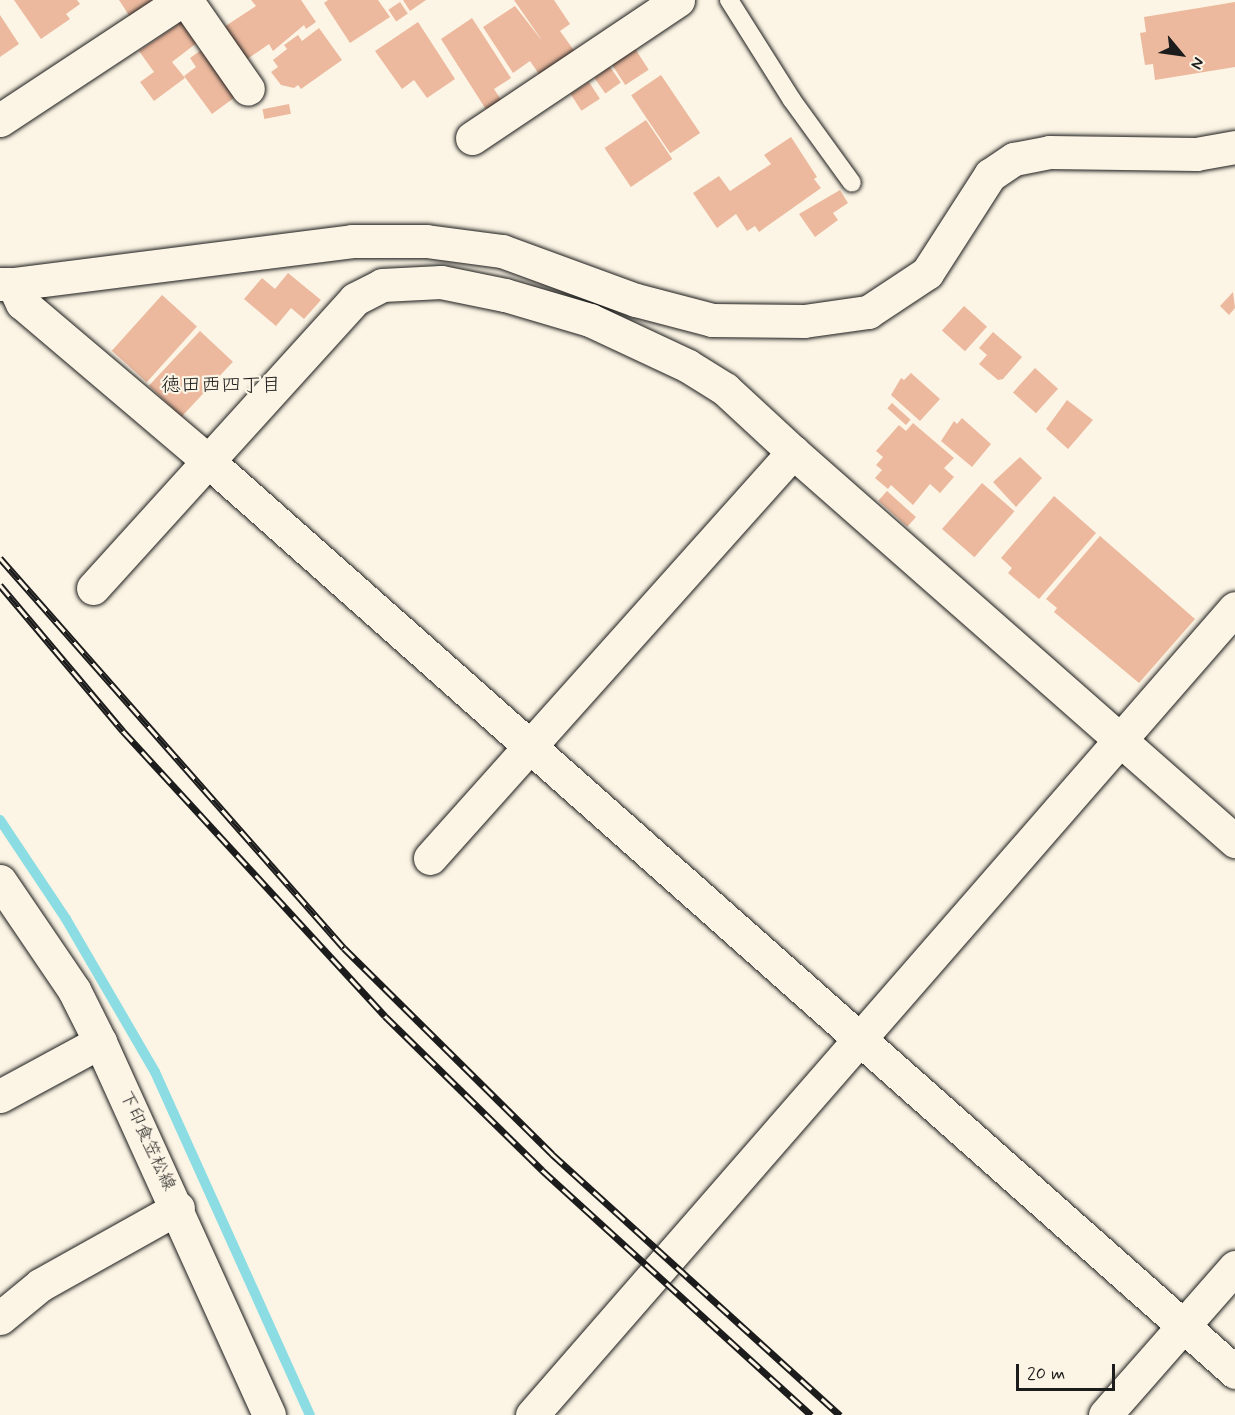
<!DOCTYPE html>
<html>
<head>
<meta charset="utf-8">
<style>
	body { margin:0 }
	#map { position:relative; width:1235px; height:1415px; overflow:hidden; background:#fcf5e5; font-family:Mynerve,"Klee One",sans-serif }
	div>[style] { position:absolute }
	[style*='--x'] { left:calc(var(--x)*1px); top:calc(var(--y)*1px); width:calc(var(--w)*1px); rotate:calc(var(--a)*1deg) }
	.stream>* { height:10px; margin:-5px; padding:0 5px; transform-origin:5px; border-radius:5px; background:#8cdde3 }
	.building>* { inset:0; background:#ecb99e; transform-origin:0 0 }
	.roads { filter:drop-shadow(0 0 2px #1c1c1c) drop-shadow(0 0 2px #1c1c1c) }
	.service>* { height:18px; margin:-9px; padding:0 9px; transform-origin:9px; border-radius:9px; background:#fcf5e5 }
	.minor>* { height:33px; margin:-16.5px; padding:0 16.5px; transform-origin:16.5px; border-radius:16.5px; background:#fcf5e5 }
	.tertiary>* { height:33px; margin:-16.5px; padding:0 16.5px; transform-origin:16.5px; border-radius:16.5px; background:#fcf5e5 }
	.secondary>* { height:33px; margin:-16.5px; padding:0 16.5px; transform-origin:16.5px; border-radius:16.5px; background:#fcf5e5 }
	.rail>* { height:7px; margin-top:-3.5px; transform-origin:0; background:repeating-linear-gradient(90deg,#fcf5e5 0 14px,#1c1c1c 0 28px); box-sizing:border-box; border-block:2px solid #1c1c1c }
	span { translate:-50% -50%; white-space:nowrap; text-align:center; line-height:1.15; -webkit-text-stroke:4.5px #fcf5e5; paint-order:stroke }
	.street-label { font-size:18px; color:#1c1c1c }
	.neighbourhood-label { font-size:20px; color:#1c1c1c }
	.north { position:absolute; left:1151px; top:24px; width:60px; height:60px; -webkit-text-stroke:4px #fcf5e5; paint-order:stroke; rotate:119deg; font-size:16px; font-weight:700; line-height:24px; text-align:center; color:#1c1c1c }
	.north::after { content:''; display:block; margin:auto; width:21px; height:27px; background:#1c1c1c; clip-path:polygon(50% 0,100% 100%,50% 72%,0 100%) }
	.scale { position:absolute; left:1016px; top:1364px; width:99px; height:27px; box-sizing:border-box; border:3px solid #1c1c1c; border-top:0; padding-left:8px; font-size:18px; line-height:21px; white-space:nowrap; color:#1c1c1c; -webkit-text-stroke:4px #fcf5e5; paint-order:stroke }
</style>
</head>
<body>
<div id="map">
	<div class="stream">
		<i style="--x:0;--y:820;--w:119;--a:56.3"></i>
		<i style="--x:66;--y:919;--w:177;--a:59.8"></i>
		<i style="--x:155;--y:1072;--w:376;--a:65.7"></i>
	</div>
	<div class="building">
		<i style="clip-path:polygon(14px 0,77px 0,80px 4px,66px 14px,70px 19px,41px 39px)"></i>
		<i style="clip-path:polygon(119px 0,159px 0,141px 7px,144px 11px,132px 20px)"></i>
		<i style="clip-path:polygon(251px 0,301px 0,316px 22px,306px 29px,304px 25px,273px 51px,269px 44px,246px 60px,224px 27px,256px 6px)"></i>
		<i style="clip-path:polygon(328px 0,378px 0,390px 17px,350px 43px,324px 3px)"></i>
		<i style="clip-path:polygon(403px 0,426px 0,410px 11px)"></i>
		<i style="clip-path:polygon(514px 0,554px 0,570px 24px,560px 31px,578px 56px,543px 80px,530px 61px,513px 73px,483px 27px,515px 6px,543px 42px)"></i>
		<i style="left:400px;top:2px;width:14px;height:14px;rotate:56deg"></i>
		<i style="clip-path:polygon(1235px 2px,1235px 67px,1155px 80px,1153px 64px,1145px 65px,1140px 33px,1146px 32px,1144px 17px)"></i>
		<i style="clip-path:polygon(0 15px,19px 44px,0 57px)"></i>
		<i style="clip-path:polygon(472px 18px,511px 78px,494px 89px,502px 101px,487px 111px,441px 39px)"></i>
		<i style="clip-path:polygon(183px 21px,198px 42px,172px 62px,185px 78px,154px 101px,140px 82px,154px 72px,139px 51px)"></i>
		<i style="clip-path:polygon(418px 22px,455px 79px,427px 98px,414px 80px,402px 89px,375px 51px)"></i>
		<i style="clip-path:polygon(319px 28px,342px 60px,301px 89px,298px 85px,294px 88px,281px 85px,271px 72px,278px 67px,273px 60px,287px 49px,284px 45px,298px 35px,302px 41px)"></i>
		<i style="left:634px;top:47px;width:27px;height:28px;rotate:57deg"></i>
		<i style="clip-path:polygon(204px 48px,238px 95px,212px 114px,184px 76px,196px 67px,190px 58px)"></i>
		<i style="left:610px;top:67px;width:19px;height:19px;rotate:55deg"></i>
		<i style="left:661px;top:75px;width:70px;height:36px;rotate:56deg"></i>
		<i style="left:589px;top:82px;width:20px;height:22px;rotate:57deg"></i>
		<i style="left:289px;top:104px;width:10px;height:27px;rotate:79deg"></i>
		<i style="left:646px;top:120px;width:47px;height:50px;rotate:56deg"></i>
		<i style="clip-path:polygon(791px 137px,817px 177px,814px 179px,821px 188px,759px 232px,755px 226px,747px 231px,736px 214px,717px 228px,693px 193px,719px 176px,730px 191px,771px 164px,764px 155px)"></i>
		<i style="clip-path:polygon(840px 190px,848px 203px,833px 213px,838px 220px,815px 237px,799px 214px)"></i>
		<i style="clip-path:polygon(288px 273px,321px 300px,304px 319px,291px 308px,276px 326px,244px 299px,262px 278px,275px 289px)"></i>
		<i style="clip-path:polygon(1233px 292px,1235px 308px,1229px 315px,1220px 306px)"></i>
		<i style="left:162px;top:295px;width:47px;height:75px;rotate:42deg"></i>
		<i style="left:964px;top:306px;width:31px;height:33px;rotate:42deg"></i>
		<i style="left:200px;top:331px;width:45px;height:75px;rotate:43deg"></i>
		<i style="clip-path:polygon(993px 332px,1022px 357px,1003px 379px,998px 380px,979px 364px,987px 355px,979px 348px)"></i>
		<i style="left:1035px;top:368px;width:31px;height:33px;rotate:42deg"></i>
		<i style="clip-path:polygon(911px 373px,940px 399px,920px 421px,891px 395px,901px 378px,904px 380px)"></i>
		<i style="clip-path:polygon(1067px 400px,1093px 420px,1068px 449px,1046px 429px)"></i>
		<i style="left:892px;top:403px;width:25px;height:7px;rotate:42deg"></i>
		<i style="clip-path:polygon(962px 418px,991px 444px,972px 467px,941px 441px,954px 421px,957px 424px)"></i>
		<i style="clip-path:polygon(913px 423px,954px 458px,944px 468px,954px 477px,940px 493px,930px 484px,913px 505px,891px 485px,888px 489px,875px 478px,882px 470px,876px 465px,883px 457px,876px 451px,899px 425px,906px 431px)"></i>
		<i style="clip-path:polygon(1020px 457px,1042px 478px,1016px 507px,993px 482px)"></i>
		<i style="left:982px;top:483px;width:43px;height:61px;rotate:41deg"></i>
		<i style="left:887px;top:491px;width:39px;height:13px;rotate:42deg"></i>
		<i style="clip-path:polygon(1054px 496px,1096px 533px,1039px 599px,1008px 573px,1012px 568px,1001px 558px)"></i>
		<i style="clip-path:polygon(1100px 536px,1195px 619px,1139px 683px,1054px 612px,1057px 608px,1046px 599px)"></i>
	</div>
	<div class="roads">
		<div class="service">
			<i style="--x:729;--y:0;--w:118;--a:57.8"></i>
			<i style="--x:792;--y:100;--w:102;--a:54.1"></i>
		</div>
		<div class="minor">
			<i style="--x:186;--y:0;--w:108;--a:55.1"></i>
			<i style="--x:0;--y:120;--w:218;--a:-33.4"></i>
			<i style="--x:472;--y:138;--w:248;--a:-33.8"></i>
			<i style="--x:0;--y:284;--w:13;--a:0"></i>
			<i style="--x:13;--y:284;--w:21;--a:65"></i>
			<i style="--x:22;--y:303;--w:244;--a:40.3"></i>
			<i style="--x:208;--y:461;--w:1373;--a:41.57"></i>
			<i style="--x:13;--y:284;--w:342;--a:-7.2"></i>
			<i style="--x:352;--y:241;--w:74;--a:0"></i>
			<i style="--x:426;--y:241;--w:77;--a:7.5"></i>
			<i style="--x:502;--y:251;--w:143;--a:20.1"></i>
			<i style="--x:636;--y:300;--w:79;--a:14.7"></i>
			<i style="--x:712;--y:320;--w:92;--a:0.6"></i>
			<i style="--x:804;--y:321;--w:65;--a:-8"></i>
			<i style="--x:868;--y:312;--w:71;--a:-33.5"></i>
			<i style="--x:927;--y:273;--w:117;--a:-57.3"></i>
			<i style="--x:990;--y:175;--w:29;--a:-34"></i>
			<i style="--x:1014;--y:159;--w:36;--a:-11"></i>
			<i style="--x:1049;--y:152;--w:147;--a:0.8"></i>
			<i style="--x:1196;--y:154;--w:40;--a:-10"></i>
			<i style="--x:93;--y:588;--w:390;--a:-47.8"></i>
			<i style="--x:355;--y:299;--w:30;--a:-27"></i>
			<i style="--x:382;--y:285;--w:59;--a:-2.9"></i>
			<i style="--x:441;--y:282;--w:65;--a:11.5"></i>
			<i style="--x:505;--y:295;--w:89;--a:16.4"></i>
			<i style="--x:590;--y:320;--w:108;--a:25.1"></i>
			<i style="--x:688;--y:366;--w:44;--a:31.9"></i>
			<i style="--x:725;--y:389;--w:93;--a:42.8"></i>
			<i style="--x:430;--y:858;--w:545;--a:-48.2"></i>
			<i style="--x:793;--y:452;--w:589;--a:41.35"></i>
			<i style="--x:0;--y:1096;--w:114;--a:-28.4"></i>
			<i style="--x:0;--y:1318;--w:52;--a:-39.5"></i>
			<i style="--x:40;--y:1285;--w:158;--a:-29.2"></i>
			<i style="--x:1105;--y:1415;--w:197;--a:-48.7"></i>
		</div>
		<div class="tertiary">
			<i style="--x:532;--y:1415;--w:1070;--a:-48.94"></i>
		</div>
		<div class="secondary">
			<i style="--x:0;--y:881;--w:132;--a:55.8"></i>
			<i style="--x:74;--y:990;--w:58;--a:63.4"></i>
			<i style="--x:100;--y:1042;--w:409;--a:65.6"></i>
		</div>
	</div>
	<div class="rail">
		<i style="--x:0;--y:558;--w:520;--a:48.59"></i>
		<i style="--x:344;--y:948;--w:293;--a:44.7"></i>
		<i style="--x:552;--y:1154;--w:389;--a:42.2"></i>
		<i style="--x:0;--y:585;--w:191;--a:49.9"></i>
		<i style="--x:123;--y:731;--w:387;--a:47.4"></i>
		<i style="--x:385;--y:1016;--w:220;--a:44.4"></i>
		<i style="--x:542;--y:1170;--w:364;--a:42.3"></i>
	</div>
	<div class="street-label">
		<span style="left:147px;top:1141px;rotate:65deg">下印食笠松線</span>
	</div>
	<div class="neighbourhood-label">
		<span style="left:221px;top:385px">徳田西四丁目</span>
	</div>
	<div class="north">N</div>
	<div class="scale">20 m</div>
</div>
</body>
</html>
